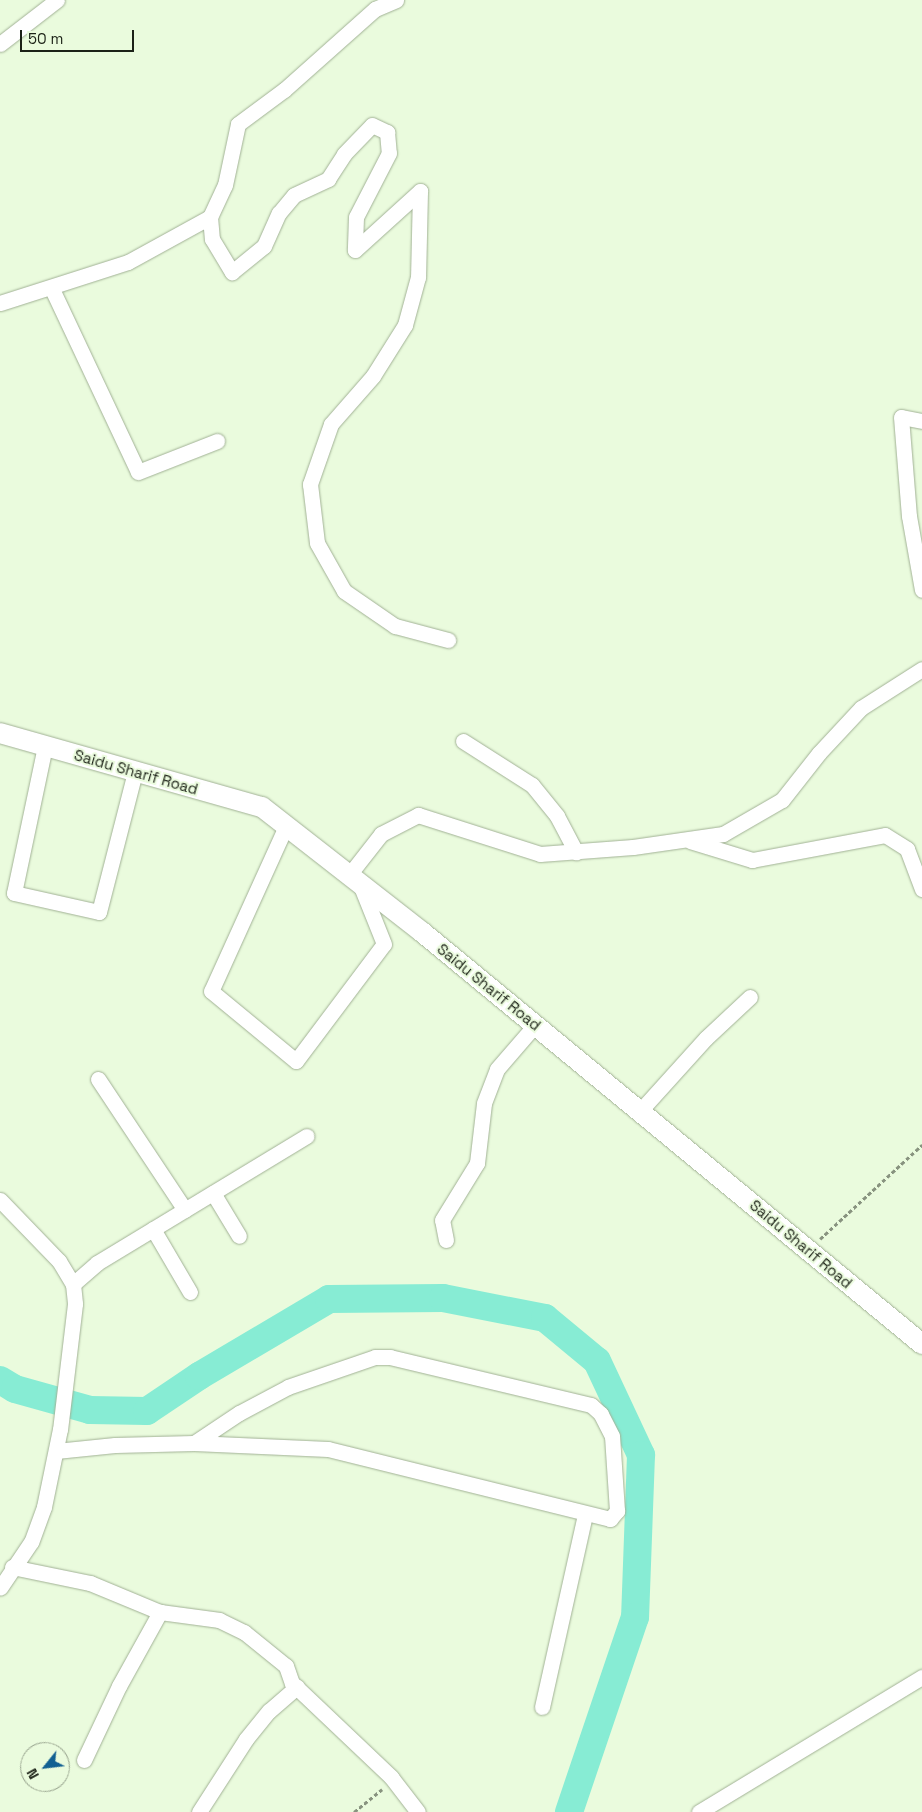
<!DOCTYPE html>
<html>
<head>
<meta charset="utf-8">
<style>
	body { margin:0 }
	#map { position:relative; width:922px; height:1812px; overflow:hidden; background:#eafbdd; font-family:"Space Grotesk",sans-serif }
	div>[style] { position:absolute }
	[style*='--x'] { left:calc(var(--x)*1px); top:calc(var(--y)*1px); width:calc(var(--w)*1px); rotate:calc(var(--a)*1deg) }
	.river>* { height:28px; margin:-14px; padding:0 14px; transform-origin:14px; border-radius:14px; background:#87ecd4 }
	.path>* { height:2.5px; margin-top:-1.25px; transform-origin:0; background:repeating-linear-gradient(90deg,#88937f 0 4px,transparent 0 6.5px) }
	.roads { filter:drop-shadow(0 0 1px #a1b195) drop-shadow(0 0 1px #a1b195) }
	.minor>* { height:15px; margin:-7.5px; padding:0 7.5px; transform-origin:7.5px; border-radius:7.5px; background:#fff }
	.major>* { height:20px; margin:-10px; padding:0 10px; transform-origin:10px; border-radius:10px; background:#fff }
	span { translate:-50% -50%; white-space:nowrap; text-align:center; line-height:1.15; -webkit-text-stroke:4px #eafbdd; paint-order:stroke }
	.street-label { font-size:15px; color:#1c2217 }
	.north { position:absolute; left:20px; top:1742px; width:50px; height:50px; box-sizing:border-box; background:#eafbdd; border:1px solid #98a48e; border-radius:50%; rotate:241deg; font-size:14px; font-weight:700; line-height:20px; text-align:center; color:#1c2217 }
	.north::after { content:''; display:block; margin:auto; width:18px; height:22px; background:#116092; clip-path:polygon(50% 0,100% 100%,50% 72%,0 100%) }
	.scale { position:absolute; left:20px; top:30px; width:114px; height:22px; box-sizing:border-box; border:2px solid #1c2217; border-top:0; padding-left:6px; font-size:15px; line-height:18px; white-space:nowrap; color:#1c2217; -webkit-text-stroke:4px #eafbdd; paint-order:stroke }
</style>
</head>
<body>
<div id="map">
	<div class="river">
		<i style="--x:0;--y:1380;--w:17;--a:31"></i>
		<i style="--x:15;--y:1389;--w:78;--a:15.6"></i>
		<i style="--x:90;--y:1410;--w:57;--a:1"></i>
		<i style="--x:147;--y:1411;--w:63;--a:-33.9"></i>
		<i style="--x:199;--y:1376;--w:151;--a:-30.6"></i>
		<i style="--x:329;--y:1299;--w:114;--a:-0.5"></i>
		<i style="--x:443;--y:1298;--w:104;--a:11.1"></i>
		<i style="--x:545;--y:1318;--w:67;--a:39.6"></i>
		<i style="--x:597;--y:1361;--w:104;--a:64.9"></i>
		<i style="--x:641;--y:1455;--w:162;--a:92.1"></i>
		<i style="--x:635;--y:1617;--w:206;--a:108.7"></i>
	</div>
	<div class="path">
		<i style="--x:820;--y:1239;--w:139;--a:-42.7"></i>
		<i style="--x:354;--y:1812;--w:36;--a:-39"></i>
	</div>
	<div class="roads">
		<div class="minor">
			<i style="--x:0;--y:44;--w:72;--a:-37.7"></i>
			<i style="--x:210;--y:217;--w:22;--a:85"></i>
			<i style="--x:212;--y:239;--w:39;--a:59"></i>
			<i style="--x:232;--y:272;--w:41;--a:-39.1"></i>
			<i style="--x:264;--y:246;--w:36;--a:-66"></i>
			<i style="--x:279;--y:213;--w:23;--a:-50"></i>
			<i style="--x:294;--y:195;--w:38;--a:-25"></i>
			<i style="--x:328;--y:179;--w:30;--a:-57"></i>
			<i style="--x:344;--y:154;--w:40;--a:-46"></i>
			<i style="--x:372;--y:125;--w:17;--a:25"></i>
			<i style="--x:387;--y:132;--w:21;--a:85"></i>
			<i style="--x:389;--y:153;--w:72;--a:117.3"></i>
			<i style="--x:356;--y:217;--w:33;--a:92"></i>
			<i style="--x:355;--y:250;--w:88;--a:-42.2"></i>
			<i style="--x:420;--y:191;--w:86;--a:91.3"></i>
			<i style="--x:418;--y:277;--w:50;--a:105.2"></i>
			<i style="--x:405;--y:325;--w:60;--a:122.1"></i>
			<i style="--x:373;--y:376;--w:64;--a:131.2"></i>
			<i style="--x:331;--y:424;--w:64;--a:109.3"></i>
			<i style="--x:310;--y:484;--w:59;--a:83.2"></i>
			<i style="--x:317;--y:543;--w:55;--a:60.6"></i>
			<i style="--x:344;--y:591;--w:62;--a:34.5"></i>
			<i style="--x:395;--y:626;--w:55;--a:14.8"></i>
			<i style="--x:52;--y:289;--w:202;--a:64.8"></i>
			<i style="--x:138;--y:472;--w:85;--a:-21.4"></i>
			<i style="--x:0;--y:303;--w:134;--a:-17.8"></i>
			<i style="--x:128;--y:262;--w:94;--a:-28.8"></i>
			<i style="--x:210;--y:217;--w:35;--a:-65"></i>
			<i style="--x:225;--y:185;--w:62;--a:-78"></i>
			<i style="--x:238;--y:124;--w:57;--a:-36.5"></i>
			<i style="--x:284;--y:90;--w:122;--a:-41.7"></i>
			<i style="--x:375;--y:9;--w:23;--a:-23"></i>
			<i style="--x:922;--y:421;--w:21;--a:-169"></i>
			<i style="--x:901;--y:417;--w:99;--a:85.4"></i>
			<i style="--x:909;--y:516;--w:75;--a:80"></i>
			<i style="--x:463;--y:741;--w:82;--a:32.5"></i>
			<i style="--x:532;--y:785;--w:40;--a:51"></i>
			<i style="--x:557;--y:816;--w:41;--a:62.2"></i>
			<i style="--x:45;--y:746;--w:150;--a:101.9"></i>
			<i style="--x:14;--y:893;--w:87;--a:12.6"></i>
			<i style="--x:99;--y:912;--w:145;--a:-75.6"></i>
			<i style="--x:286;--y:826;--w:181;--a:114.4"></i>
			<i style="--x:211;--y:991;--w:110;--a:39.5"></i>
			<i style="--x:296;--y:1061;--w:146;--a:-53.1"></i>
			<i style="--x:384;--y:944;--w:65;--a:-111.8"></i>
			<i style="--x:690;--y:841;--w:65;--a:17"></i>
			<i style="--x:752;--y:860;--w:135;--a:-10.6"></i>
			<i style="--x:885;--y:835;--w:26;--a:32"></i>
			<i style="--x:907;--y:849;--w:43;--a:69.4"></i>
			<i style="--x:349;--y:875;--w:52;--a:-52"></i>
			<i style="--x:381;--y:834;--w:42;--a:-27.2"></i>
			<i style="--x:418;--y:815;--w:128;--a:17.7"></i>
			<i style="--x:540;--y:854;--w:93;--a:-4.3"></i>
			<i style="--x:633;--y:847;--w:91;--a:-8.2"></i>
			<i style="--x:723;--y:834;--w:68;--a:-30"></i>
			<i style="--x:782;--y:800;--w:60;--a:-51.8"></i>
			<i style="--x:819;--y:753;--w:62;--a:-47"></i>
			<i style="--x:861;--y:708;--w:72;--a:-32.6"></i>
			<i style="--x:98;--y:1079;--w:157;--a:56.4"></i>
			<i style="--x:640;--y:1111;--w:98;--a:-47.9"></i>
			<i style="--x:706;--y:1038;--w:60;--a:-43"></i>
			<i style="--x:213;--y:1193;--w:50;--a:58.8"></i>
			<i style="--x:0;--y:1200;--w:85;--a:46"></i>
			<i style="--x:59;--y:1261;--w:27;--a:59"></i>
			<i style="--x:73;--y:1284;--w:20;--a:84"></i>
			<i style="--x:75;--y:1304;--w:126;--a:96.8"></i>
			<i style="--x:60;--y:1429;--w:80;--a:101.6"></i>
			<i style="--x:44;--y:1507;--w:37;--a:110"></i>
			<i style="--x:31;--y:1542;--w:55;--a:124"></i>
			<i style="--x:153;--y:1229;--w:73;--a:59.6"></i>
			<i style="--x:446;--y:1240;--w:20;--a:-101"></i>
			<i style="--x:442;--y:1220;--w:67;--a:-58.4"></i>
			<i style="--x:477;--y:1163;--w:60;--a:-83.3"></i>
			<i style="--x:484;--y:1103;--w:36;--a:-69"></i>
			<i style="--x:497;--y:1069;--w:58;--a:-49.2"></i>
			<i style="--x:73;--y:1284;--w:32;--a:-41"></i>
			<i style="--x:97;--y:1263;--w:245;--a:-31.2"></i>
			<i style="--x:56;--y:1451;--w:59;--a:-5.8"></i>
			<i style="--x:115;--y:1445;--w:79;--a:-1.5"></i>
			<i style="--x:194;--y:1443;--w:134;--a:2.6"></i>
			<i style="--x:328;--y:1449;--w:291;--a:13.9"></i>
			<i style="--x:610;--y:1519;--w:11;--a:-49"></i>
			<i style="--x:617;--y:1511;--w:75;--a:-93.8"></i>
			<i style="--x:612;--y:1436;--w:25;--a:-117"></i>
			<i style="--x:601;--y:1414;--w:13;--a:-138"></i>
			<i style="--x:591;--y:1405;--w:207;--a:-166.6"></i>
			<i style="--x:390;--y:1357;--w:15;--a:180"></i>
			<i style="--x:375;--y:1357;--w:92;--a:161"></i>
			<i style="--x:288;--y:1387;--w:55;--a:152"></i>
			<i style="--x:239;--y:1413;--w:54;--a:146.3"></i>
			<i style="--x:12;--y:1567;--w:80;--a:11.6"></i>
			<i style="--x:90;--y:1583;--w:76;--a:22.5"></i>
			<i style="--x:160;--y:1612;--w:60;--a:7.7"></i>
			<i style="--x:219;--y:1620;--w:28;--a:26"></i>
			<i style="--x:244;--y:1632;--w:54;--a:39"></i>
			<i style="--x:286;--y:1666;--w:18;--a:71"></i>
			<i style="--x:292;--y:1683;--w:137;--a:43.5"></i>
			<i style="--x:391;--y:1777;--w:44;--a:52.4"></i>
			<i style="--x:542;--y:1707;--w:198;--a:-77.4"></i>
			<i style="--x:84;--y:1760;--w:82;--a:-64.7"></i>
			<i style="--x:119;--y:1686;--w:85;--a:-61"></i>
			<i style="--x:199;--y:1812;--w:87;--a:-57.2"></i>
			<i style="--x:246;--y:1739;--w:36;--a:-51"></i>
			<i style="--x:269;--y:1711;--w:37;--a:-41"></i>
			<i style="--x:699;--y:1812;--w:261;--a:-31.2"></i>
		</div>
		<div class="major">
			<i style="--x:0;--y:733;--w:272;--a:15.8"></i>
			<i style="--x:262;--y:807;--w:203;--a:38"></i>
			<i style="--x:422;--y:932;--w:648;--a:39.49"></i>
		</div>
	</div>
	<div class="street-label">
		<span style="left:136px;top:772px;rotate:16deg">Saidu Sharif Road</span>
		<span style="left:489px;top:987px;rotate:39deg">Saidu Sharif Road</span>
		<span style="left:801px;top:1244px;rotate:40deg">Saidu Sharif Road</span>
	</div>
	<div class="north">N</div>
	<div class="scale">50 m</div>
</div>
</body>
</html>
